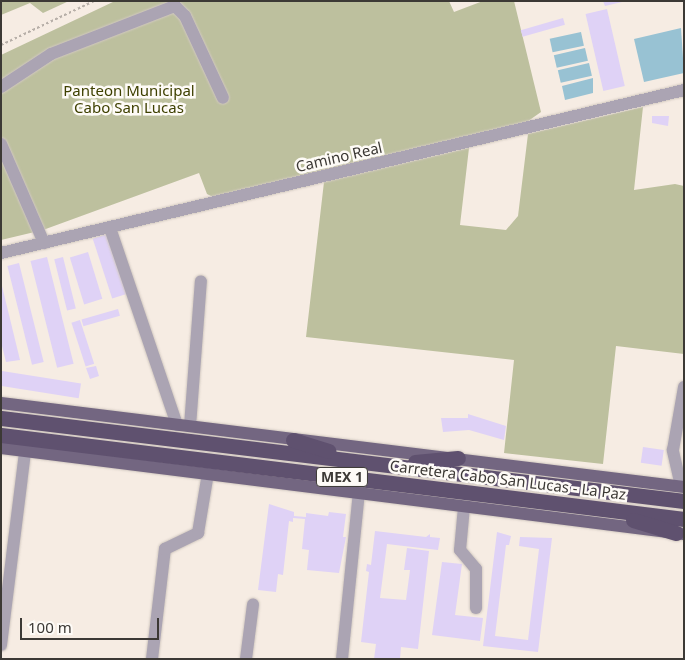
<!DOCTYPE html>
<html>
<head>
<meta charset="utf-8">
<style>
	body { margin:0 }
	#map { position:relative; width:685px; height:660px; overflow:hidden; background:#f6ece3; font-family:"Noto Sans",sans-serif }
	div>[style] { position:absolute }
	[style*='--x'] { left:calc(var(--x)*1px); top:calc(var(--y)*1px); width:calc(var(--w)*1px); rotate:calc(var(--a)*1deg) }
	.green>* { inset:0; background:#bdc09e }
	.water>* { inset:0; background:#98c2d3; transform-origin:0 0 }
	.building>* { inset:0; background:#dfd2f6; transform-origin:0 0 }
	.path>* { height:2px; margin-top:-1px; transform-origin:0; background:repeating-linear-gradient(90deg,#b7afa8 0 2.5px,transparent 0 5px) }
	.roads { filter:drop-shadow(0 0 1px #d1c8c0) drop-shadow(0 0 1px #d1c8c0) }
	.minor>* { height:12px; margin:-6px; padding:0 6px; transform-origin:6px; border-radius:6px; background:#aba4b3 }
	.major>* { height:12px; margin:-6px; padding:0 6px; transform-origin:6px; border-radius:6px; background:#736681 }
	.highway>* { height:15px; margin:-7.5px; padding:0 7.5px; transform-origin:7.5px; border-radius:7.5px; background:#5f516f }
	span { translate:-50% -50%; white-space:nowrap; text-align:center; line-height:1.15; -webkit-text-stroke:5px #fefbf7; paint-order:stroke }
	.shield-label span { padding:1px 4px; background:#fefbf7; border:1px solid; border-radius:4px; -webkit-text-stroke-width:0 }
	.shield-label { font-size:14px; color:#3c3935; font-weight:700 }
	.park-label { font-size:15px; color:#3e4000 }
	.street-label { font-size:15px; color:#3c3935 }
	.frame { position:absolute; inset:0; border:2px solid #3c3935; pointer-events:none }
	.scale { position:absolute; left:20px; top:618px; width:139px; height:22px; box-sizing:border-box; border:2px solid #3c3935; border-top:0; padding-left:6px; font-size:15px; line-height:18px; white-space:nowrap; color:#3c3935; -webkit-text-stroke:4px #fefbf7; paint-order:stroke }
</style>
</head>
<body>
<div id="map">
	<div class="green">
		<i style="clip-path:polygon(1px 1px,69px 1px,43px 13px,30px 3px,1px 15px)"></i>
		<i style="clip-path:polygon(115px 1px,449px 1px,454px 12px,483px 1px,514px 1px,541px 112px,524px 124px,213px 197px,207px 194px,199px 173px,43px 230px,1px 240px,1px 55px)"></i>
		<i style="clip-path:polygon(643px 107px,634px 190px,675px 184px,684px 186px,684px 354px,616px 346px,603px 464px,504px 453px,514px 360px,306px 337px,324px 182px,469px 148px,460px 225px,506px 230px,518px 216px,528px 134px)"></i>
	</div>
	<div class="water">
		<i style="clip-path:polygon(681px 28px,684px 73px,644px 82px,634px 39px)"></i>
		<i style="left:581px;top:32px;width:14px;height:32px;rotate:78deg"></i>
		<i style="left:585px;top:48px;width:13px;height:32px;rotate:77deg"></i>
		<i style="left:589px;top:63px;width:13px;height:32px;rotate:77deg"></i>
		<i style="clip-path:polygon(593px 78px,593px 93px,565px 100px,562px 86px)"></i>
	</div>
	<div class="building">
		<i style="clip-path:polygon(603px 1px,622px 1px,622px 2px,605px 6px)"></i>
		<i style="left:607px;top:9px;width:79px;height:22px;rotate:77deg"></i>
		<i style="left:563px;top:18px;width:7px;height:44px;rotate:74deg"></i>
		<i style="clip-path:polygon(652px 116px,669px 116px,668px 126px,652px 123px)"></i>
		<i style="left:107px;top:234px;width:63px;height:15px;rotate:72deg"></i>
		<i style="left:88px;top:252px;width:49px;height:19px;rotate:73deg"></i>
		<i style="left:47px;top:257px;width:110px;height:17px;rotate:76deg"></i>
		<i style="left:63px;top:257px;width:53px;height:9px;rotate:76deg"></i>
		<i style="left:19px;top:263px;width:102px;height:12px;rotate:76deg"></i>
		<i style="clip-path:polygon(2px 286px,20px 360px,6px 362px,1px 342px)"></i>
		<i style="left:118px;top:309px;width:7px;height:38px;rotate:74deg"></i>
		<i style="left:80px;top:320px;width:46px;height:9px;rotate:72deg"></i>
		<i style="clip-path:polygon(96px 366px,99px 376px,90px 379px,86px 368px)"></i>
		<i style="left:2px;top:371px;width:80px;height:15px;rotate:9deg"></i>
		<i style="clip-path:polygon(468px 414px,506px 426px,504px 440px,469px 430px,443px 432px,441px 418px,468px 418px)"></i>
		<i style="left:643px;top:447px;width:21px;height:16px;rotate:8deg"></i>
		<i style="clip-path:polygon(269px 504px,294px 512px,294px 516px,306px 517px,306px 513px,328px 516px,329px 512px,346px 514px,343px 537px,346px 537px,339px 573px,307px 570px,309px 550px,302px 549px,305px 519px,293px 518px,293px 522px,289px 521px,283px 575px,278px 574px,276px 592px,258px 590px)"></i>
		<i style="clip-path:polygon(375px 531px,426px 537px,430px 534px,430px 537px,440px 538px,438px 550px,387px 544px,380px 598px,406px 600px,410px 570px,404px 570px,407px 548px,429px 551px,418px 649px,401px 647px,400px 659px,374px 659px,376px 644px,361px 642px,369px 572px,366px 571px,367px 564px,371px 565px)"></i>
		<i style="clip-path:polygon(497px 532px,511px 536px,509px 545px,506px 545px,495px 636px,528px 640px,539px 549px,519px 546px,520px 537px,552px 538px,538px 652px,483px 646px)"></i>
		<i style="clip-path:polygon(442px 562px,462px 564px,455px 615px,483px 618px,480px 641px,432px 635px)"></i>
	</div>
	<div class="path">
		<i style="--x:1;--y:45;--w:103;--a:-25.3"></i>
	</div>
	<div class="roads">
		<div class="minor">
			<i style="--x:1;--y:87;--w:60;--a:-33.4"></i>
			<i style="--x:51;--y:54;--w:133;--a:-21.2"></i>
			<i style="--x:175;--y:6;--w:14;--a:45"></i>
			<i style="--x:185;--y:16;--w:90;--a:65.1"></i>
			<i style="--x:1;--y:144;--w:108;--a:66.5"></i>
			<i style="--x:110;--y:228;--w:208;--a:71.2"></i>
			<i style="--x:1;--y:253;--w:702;--a:-13.42"></i>
			<i style="--x:190;--y:426;--w:145;--a:-85.7"></i>
			<i style="--x:681;--y:486;--w:37;--a:-103"></i>
			<i style="--x:673;--y:450;--w:64;--a:-80.1"></i>
			<i style="--x:464;--y:507;--w:43;--a:95.3"></i>
			<i style="--x:460;--y:550;--w:25;--a:50"></i>
			<i style="--x:476;--y:569;--w:39;--a:90"></i>
			<i style="--x:1;--y:645;--w:195;--a:-82.9"></i>
			<i style="--x:152;--y:659;--w:111;--a:-83.3"></i>
			<i style="--x:165;--y:549;--w:37;--a:-26"></i>
			<i style="--x:198;--y:533;--w:61;--a:-80.5"></i>
			<i style="--x:246;--y:659;--w:55;--a:-82.7"></i>
			<i style="--x:342;--y:659;--w:169;--a:-84.2"></i>
		</div>
		<div class="major">
			<i style="--x:1;--y:403;--w:688;--a:7.01"></i>
			<i style="--x:1;--y:448;--w:688;--a:7.18"></i>
		</div>
		<div class="highway">
			<i style="--x:1;--y:418;--w:688;--a:6.93"></i>
			<i style="--x:1;--y:435;--w:688;--a:7.01"></i>
			<i style="--x:293;--y:440;--w:37;--a:17"></i>
			<i style="--x:415;--y:462;--w:43;--a:-5.3"></i>
			<i style="--x:633;--y:520;--w:45;--a:16.8"></i>
		</div>
	</div>
	<div class="shield-label">
		<span style="left:342px;top:477px">MEX 1</span>
	</div>
	<div class="park-label">
		<span style="left:129px;top:99px">Panteon Municipal<br>Cabo San Lucas</span>
	</div>
	<div class="street-label">
		<span style="left:339px;top:157px;rotate:-13deg">Camino Real</span>
		<span style="left:508px;top:480px;rotate:7deg">Carretera Cabo San Lucas - La Paz</span>
	</div>
	<div class="frame"></div>
	<div class="scale">100 m</div>
</div>
</body>
</html>
